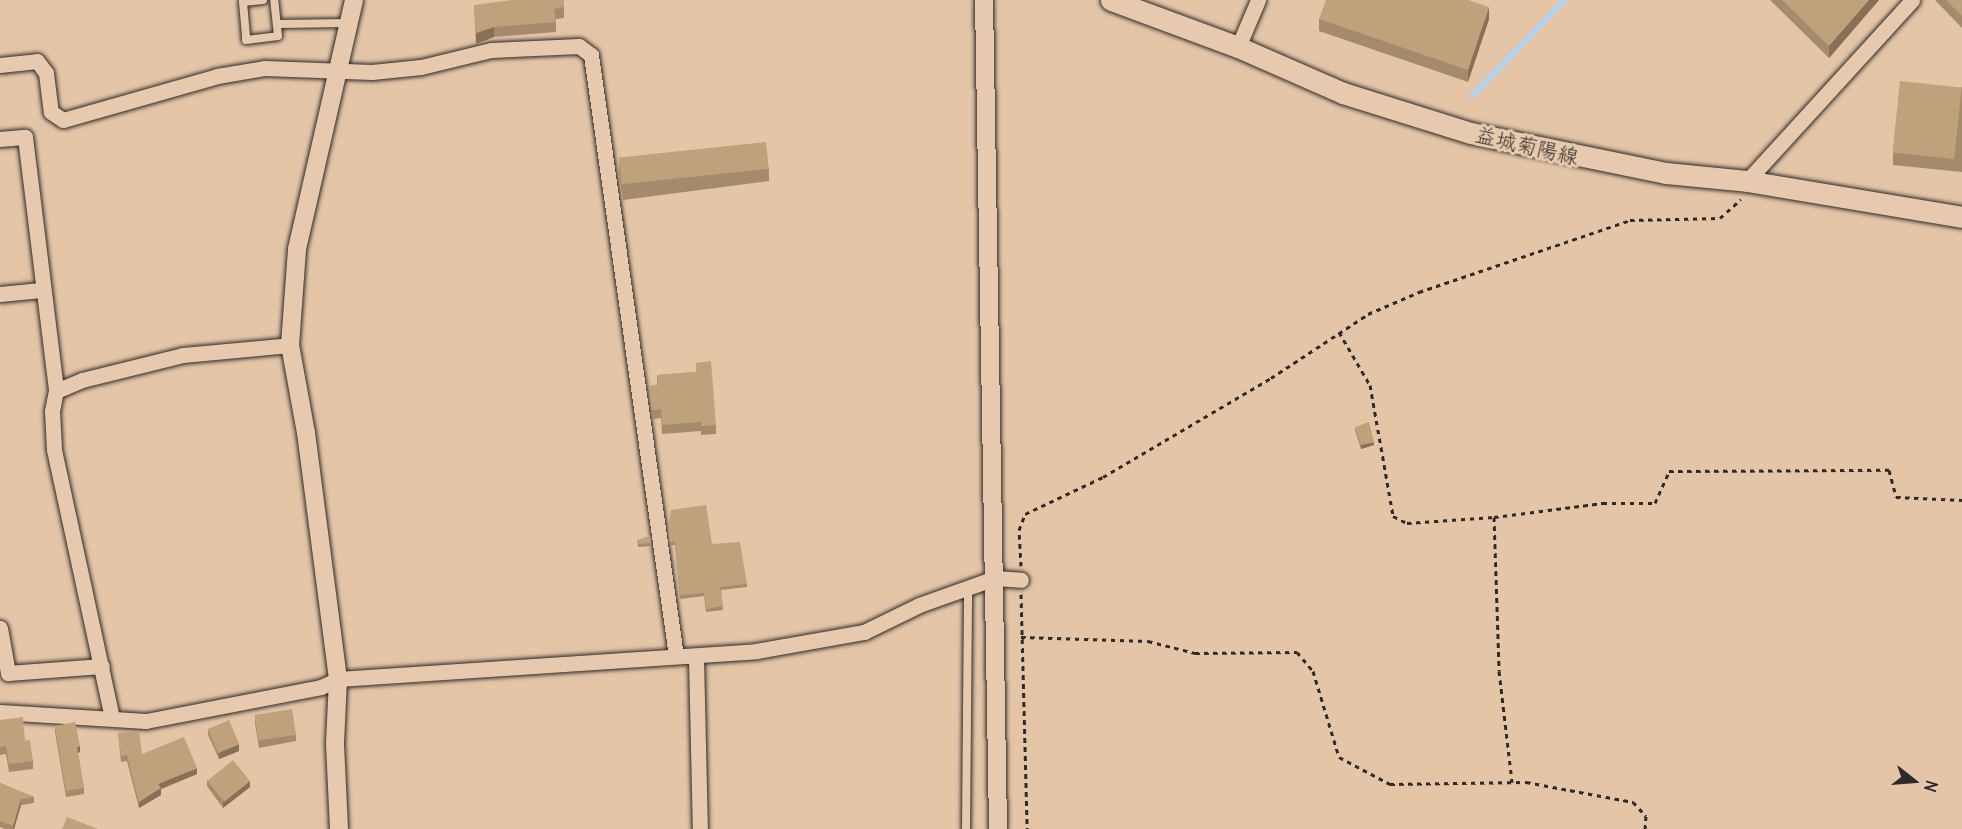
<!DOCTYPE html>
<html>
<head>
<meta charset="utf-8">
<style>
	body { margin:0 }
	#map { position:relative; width:1962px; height:829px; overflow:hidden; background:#e4c6a7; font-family:Delius,"Klee One",sans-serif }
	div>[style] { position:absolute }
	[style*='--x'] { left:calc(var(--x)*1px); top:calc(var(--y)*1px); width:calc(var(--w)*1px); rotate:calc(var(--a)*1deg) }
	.stream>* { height:4.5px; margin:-2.25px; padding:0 2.25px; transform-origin:2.25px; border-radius:2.25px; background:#aed5f8 }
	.path>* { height:3px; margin-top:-1.5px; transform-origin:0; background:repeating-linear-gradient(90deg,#2b2b2b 0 4.5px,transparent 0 9px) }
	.roads { filter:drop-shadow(0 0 2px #2b2b2b) drop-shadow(0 0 2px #2b2b2b) }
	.service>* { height:8px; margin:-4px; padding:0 4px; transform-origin:4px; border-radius:4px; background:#e7caae }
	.minor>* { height:15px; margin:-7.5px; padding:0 7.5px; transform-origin:7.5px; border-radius:7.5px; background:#e7caae }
	.tertiary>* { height:18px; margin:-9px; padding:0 9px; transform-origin:9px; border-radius:9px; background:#e7caae }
	.secondary>* { height:21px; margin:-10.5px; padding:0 10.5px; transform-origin:10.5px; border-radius:10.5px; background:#e7caae }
	.wall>* { inset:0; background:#a48b6b }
	.shaded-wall>* { inset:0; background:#867157 }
	.building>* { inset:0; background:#bfa27c; transform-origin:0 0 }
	span { translate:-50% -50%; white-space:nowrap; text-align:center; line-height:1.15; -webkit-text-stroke:6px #e7caae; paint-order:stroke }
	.street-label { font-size:21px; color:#2b2b2b }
	.north { position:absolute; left:1884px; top:751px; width:60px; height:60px; -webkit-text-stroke:4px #e7caae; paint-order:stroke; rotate:107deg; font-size:16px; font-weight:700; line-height:24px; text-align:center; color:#2b2b2b }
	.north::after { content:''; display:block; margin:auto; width:21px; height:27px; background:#2b2b2b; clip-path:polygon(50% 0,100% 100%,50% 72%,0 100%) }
</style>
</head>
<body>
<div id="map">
	<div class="stream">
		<i style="--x:1471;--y:96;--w:134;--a:-45.9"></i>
	</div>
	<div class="path">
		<i style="--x:1339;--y:332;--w:61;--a:59.7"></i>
		<i style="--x:1370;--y:385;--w:133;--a:80"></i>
		<i style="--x:1393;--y:516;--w:16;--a:27"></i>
		<i style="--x:1407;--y:523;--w:87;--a:-3.9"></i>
		<i style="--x:1494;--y:517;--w:110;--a:-7.3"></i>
		<i style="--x:1603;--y:503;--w:52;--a:0"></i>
		<i style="--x:1655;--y:503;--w:35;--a:-66"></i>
		<i style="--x:1669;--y:471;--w:220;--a:-0.3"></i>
		<i style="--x:1889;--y:470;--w:28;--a:75"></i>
		<i style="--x:1896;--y:497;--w:66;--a:2.6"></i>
		<i style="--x:1494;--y:517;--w:154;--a:88.1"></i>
		<i style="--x:1499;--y:671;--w:112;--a:83.3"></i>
		<i style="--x:1021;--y:566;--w:36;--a:-93"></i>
		<i style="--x:1019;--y:530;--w:17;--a:-69"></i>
		<i style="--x:1025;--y:514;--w:86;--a:-25.4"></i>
		<i style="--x:1103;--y:477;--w:195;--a:-30.5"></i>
		<i style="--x:1271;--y:378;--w:116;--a:-33.4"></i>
		<i style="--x:1368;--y:314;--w:56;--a:-23.3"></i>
		<i style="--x:1419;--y:292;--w:223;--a:-18.8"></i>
		<i style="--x:1630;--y:220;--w:90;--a:-1.3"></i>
		<i style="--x:1720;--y:218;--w:28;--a:-42"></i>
		<i style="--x:1021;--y:594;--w:235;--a:88.5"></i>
		<i style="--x:1021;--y:637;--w:127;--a:1.8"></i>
		<i style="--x:1148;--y:641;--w:49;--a:14.3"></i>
		<i style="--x:1195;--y:653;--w:102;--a:-0.6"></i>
		<i style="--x:1297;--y:652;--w:25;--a:50"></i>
		<i style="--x:1313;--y:671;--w:90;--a:73.2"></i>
		<i style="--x:1339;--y:757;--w:58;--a:27.9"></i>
		<i style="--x:1390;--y:784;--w:136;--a:-0.8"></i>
		<i style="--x:1526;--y:782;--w:109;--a:10.6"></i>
		<i style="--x:1633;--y:802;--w:19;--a:47"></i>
		<i style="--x:1646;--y:816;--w:13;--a:94"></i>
	</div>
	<div class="roads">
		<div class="service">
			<i style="--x:263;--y:0;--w:20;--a:174"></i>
			<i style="--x:243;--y:2;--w:38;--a:85"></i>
			<i style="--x:246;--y:40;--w:32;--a:-7"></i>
			<i style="--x:278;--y:36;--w:36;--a:-96"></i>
			<i style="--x:278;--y:24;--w:70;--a:-0.8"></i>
			<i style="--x:966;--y:829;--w:241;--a:-89.5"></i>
		</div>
		<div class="minor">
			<i style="--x:1238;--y:47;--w:51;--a:-66.9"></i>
			<i style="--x:0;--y:65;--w:37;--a:-6"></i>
			<i style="--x:37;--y:61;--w:15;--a:53"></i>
			<i style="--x:46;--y:73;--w:39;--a:83"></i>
			<i style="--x:51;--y:112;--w:14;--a:34"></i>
			<i style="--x:63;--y:120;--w:160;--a:-15.9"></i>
			<i style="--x:217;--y:76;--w:49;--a:-9.5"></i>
			<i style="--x:265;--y:68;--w:107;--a:2.1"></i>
			<i style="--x:372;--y:72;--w:49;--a:-5.8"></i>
			<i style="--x:421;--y:67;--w:72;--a:-13.7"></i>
			<i style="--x:491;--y:50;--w:88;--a:-2.6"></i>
			<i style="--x:579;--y:46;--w:15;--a:37"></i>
			<i style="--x:591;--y:55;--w:607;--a:81.95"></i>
			<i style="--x:0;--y:139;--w:25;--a:-5"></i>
			<i style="--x:25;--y:137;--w:256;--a:83"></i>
			<i style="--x:1747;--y:181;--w:245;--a:-47.6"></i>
			<i style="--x:0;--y:294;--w:41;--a:-5.6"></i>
			<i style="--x:0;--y:628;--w:46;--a:79.9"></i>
			<i style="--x:8;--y:673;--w:94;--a:-4.3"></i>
			<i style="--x:696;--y:658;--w:171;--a:88.7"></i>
			<i style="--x:0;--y:712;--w:146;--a:3.5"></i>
			<i style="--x:146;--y:721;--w:178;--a:-11"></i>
			<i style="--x:321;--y:687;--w:19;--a:-25"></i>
			<i style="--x:338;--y:679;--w:419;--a:-3.8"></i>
			<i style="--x:756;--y:651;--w:110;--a:-10"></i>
			<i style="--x:864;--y:632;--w:61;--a:-26.1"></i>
			<i style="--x:919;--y:605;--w:81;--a:-19.6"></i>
			<i style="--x:995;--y:578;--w:26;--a:4"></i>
			<i style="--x:112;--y:718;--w:275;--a:-102.2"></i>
			<i style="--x:54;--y:449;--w:38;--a:-93"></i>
			<i style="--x:52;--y:411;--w:20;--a:-79"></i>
			<i style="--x:56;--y:391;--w:28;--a:-23"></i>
			<i style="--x:82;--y:380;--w:104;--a:-13.9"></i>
			<i style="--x:183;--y:355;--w:107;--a:-5.3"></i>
		</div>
		<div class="tertiary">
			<i style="--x:984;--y:0;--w:829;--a:89.03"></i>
			<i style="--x:339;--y:829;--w:86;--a:-92.7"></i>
			<i style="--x:335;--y:743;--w:64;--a:-87.3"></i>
			<i style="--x:338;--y:679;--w:248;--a:-97.4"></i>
			<i style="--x:306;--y:433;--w:89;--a:-100.3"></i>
			<i style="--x:290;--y:345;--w:96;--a:-85.8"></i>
			<i style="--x:297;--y:249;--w:255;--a:-77.1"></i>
		</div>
		<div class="secondary">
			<i style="--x:1111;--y:0;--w:135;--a:20.3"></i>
			<i style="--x:1238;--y:47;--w:115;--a:23.7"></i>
			<i style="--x:1343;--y:93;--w:134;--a:17.4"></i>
			<i style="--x:1471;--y:133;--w:199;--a:11.6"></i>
			<i style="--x:1666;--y:173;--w:81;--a:5.6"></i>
			<i style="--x:1747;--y:181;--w:218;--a:9.5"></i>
		</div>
	</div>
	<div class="wall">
		<i style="clip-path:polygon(1770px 0,1879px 0,1829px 58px)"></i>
		<i style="clip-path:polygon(1935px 0,1962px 0,1962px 28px)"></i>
		<i style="clip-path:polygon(474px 5px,564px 7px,564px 18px,556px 19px,556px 32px,494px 37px,476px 44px)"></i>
		<i style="clip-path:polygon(1319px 19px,1489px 19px,1468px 82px,1319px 31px)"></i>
		<i style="clip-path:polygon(1962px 87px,1962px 172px,1893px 165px,1893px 153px)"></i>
		<i style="clip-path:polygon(619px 162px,769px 169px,769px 181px,623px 200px,619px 174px)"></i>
		<i style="clip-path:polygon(696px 363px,716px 425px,716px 434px,701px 435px,701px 431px,662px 434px,661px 418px,652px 419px,649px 395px,649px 386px,657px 385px,657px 375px,696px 372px)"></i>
		<i style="clip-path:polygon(1355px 427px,1374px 445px,1361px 449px,1355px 430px)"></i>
		<i style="clip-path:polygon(668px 533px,712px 544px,747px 584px,747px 587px,721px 590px,723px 610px,706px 612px,704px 596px,680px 599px,675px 545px,670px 545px)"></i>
		<i style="clip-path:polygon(637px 540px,651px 543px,651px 546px,638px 547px)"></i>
		<i style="clip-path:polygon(255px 716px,296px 735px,296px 741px,259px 748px,255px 723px)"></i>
		<i style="clip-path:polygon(0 720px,25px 741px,33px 761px,33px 769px,9px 772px,6px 754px,0 755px)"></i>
		<i style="clip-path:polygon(55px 726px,80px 752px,78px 753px,84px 788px,84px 794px,66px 797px,55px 732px)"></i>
		<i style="clip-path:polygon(208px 729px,239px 751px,219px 759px,208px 735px)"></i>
		<i style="clip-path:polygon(118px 733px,142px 754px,197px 774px,161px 789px,161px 795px,139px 808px,127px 761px,121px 762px)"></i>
		<i style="clip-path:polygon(207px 780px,250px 787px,223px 808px,207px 786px)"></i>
		<i style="clip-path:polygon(0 783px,34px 797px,34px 803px,21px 805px,14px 829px,5px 829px,0 827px)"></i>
	</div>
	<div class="shaded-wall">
		<i style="clip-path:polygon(1869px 0,1879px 0,1829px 58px,1829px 46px)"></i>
		<i style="clip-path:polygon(1489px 7px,1489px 19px,1468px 82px,1468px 70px)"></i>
		<i style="clip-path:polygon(494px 27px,494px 37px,476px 44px,476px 33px)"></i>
		<i style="clip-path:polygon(1374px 442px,1374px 445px,1361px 449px,1361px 445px)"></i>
		<i style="clip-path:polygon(239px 744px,239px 751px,219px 759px,219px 753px)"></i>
		<i style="clip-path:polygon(80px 746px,80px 752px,77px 753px,77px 747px)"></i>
		<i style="clip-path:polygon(197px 768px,197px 774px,161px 789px,161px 795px,139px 808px,139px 802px,158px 784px)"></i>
		<i style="clip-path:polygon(250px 781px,250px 787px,223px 808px,223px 802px)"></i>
		<i style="clip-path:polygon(21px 799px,21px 805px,14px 829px,13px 829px,13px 826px)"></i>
	</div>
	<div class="building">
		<i style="clip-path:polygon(512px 0,564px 0,564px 7px,554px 9px,556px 22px,494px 27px,476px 33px,474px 5px)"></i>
		<i style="clip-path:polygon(1326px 0,1468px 0,1489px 7px,1468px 70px,1319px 19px)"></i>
		<i style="clip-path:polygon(1782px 0,1869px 0,1829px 46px)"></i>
		<i style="clip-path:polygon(1946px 0,1962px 0,1962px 16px)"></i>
		<i style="left:1900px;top:81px;width:62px;height:72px;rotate:6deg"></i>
		<i style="left:766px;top:142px;width:27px;height:148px;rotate:84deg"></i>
		<i style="clip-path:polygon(711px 361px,716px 425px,701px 426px,701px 422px,662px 425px,661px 409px,652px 410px,649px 386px,658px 385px,657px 375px,696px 372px,696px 363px)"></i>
		<i style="clip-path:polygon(1369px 422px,1374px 442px,1361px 445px,1355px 427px)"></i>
		<i style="clip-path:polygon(706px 505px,712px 544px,740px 542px,747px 584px,720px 587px,723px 606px,706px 609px,704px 593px,680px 595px,675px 542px,670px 542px,668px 529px,671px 510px)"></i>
		<i style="clip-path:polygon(650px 536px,651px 543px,638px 544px,637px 540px)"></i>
		<i style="left:292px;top:709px;width:26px;height:38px;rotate:81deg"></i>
		<i style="clip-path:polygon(23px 717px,25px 741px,30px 740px,33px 761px,9px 764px,6px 746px,0 747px,0 720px)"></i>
		<i style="left:229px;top:720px;width:26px;height:23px;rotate:67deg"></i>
		<i style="clip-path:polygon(75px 722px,80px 746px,77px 747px,84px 788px,66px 791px,55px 726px)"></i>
		<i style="clip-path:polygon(139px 731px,142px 754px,184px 737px,197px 768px,158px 784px,161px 788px,139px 802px,127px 755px,121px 756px,118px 733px)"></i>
		<i style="left:233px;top:760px;width:27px;height:33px;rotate:51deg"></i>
		<i style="clip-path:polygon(0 783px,34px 797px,21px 799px,13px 826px,0 821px)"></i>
		<i style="clip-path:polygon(67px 817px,98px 829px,62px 829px)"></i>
	</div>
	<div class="street-label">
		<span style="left:1527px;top:146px;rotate:13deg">益城菊陽線</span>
	</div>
	<div class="north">N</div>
</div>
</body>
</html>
